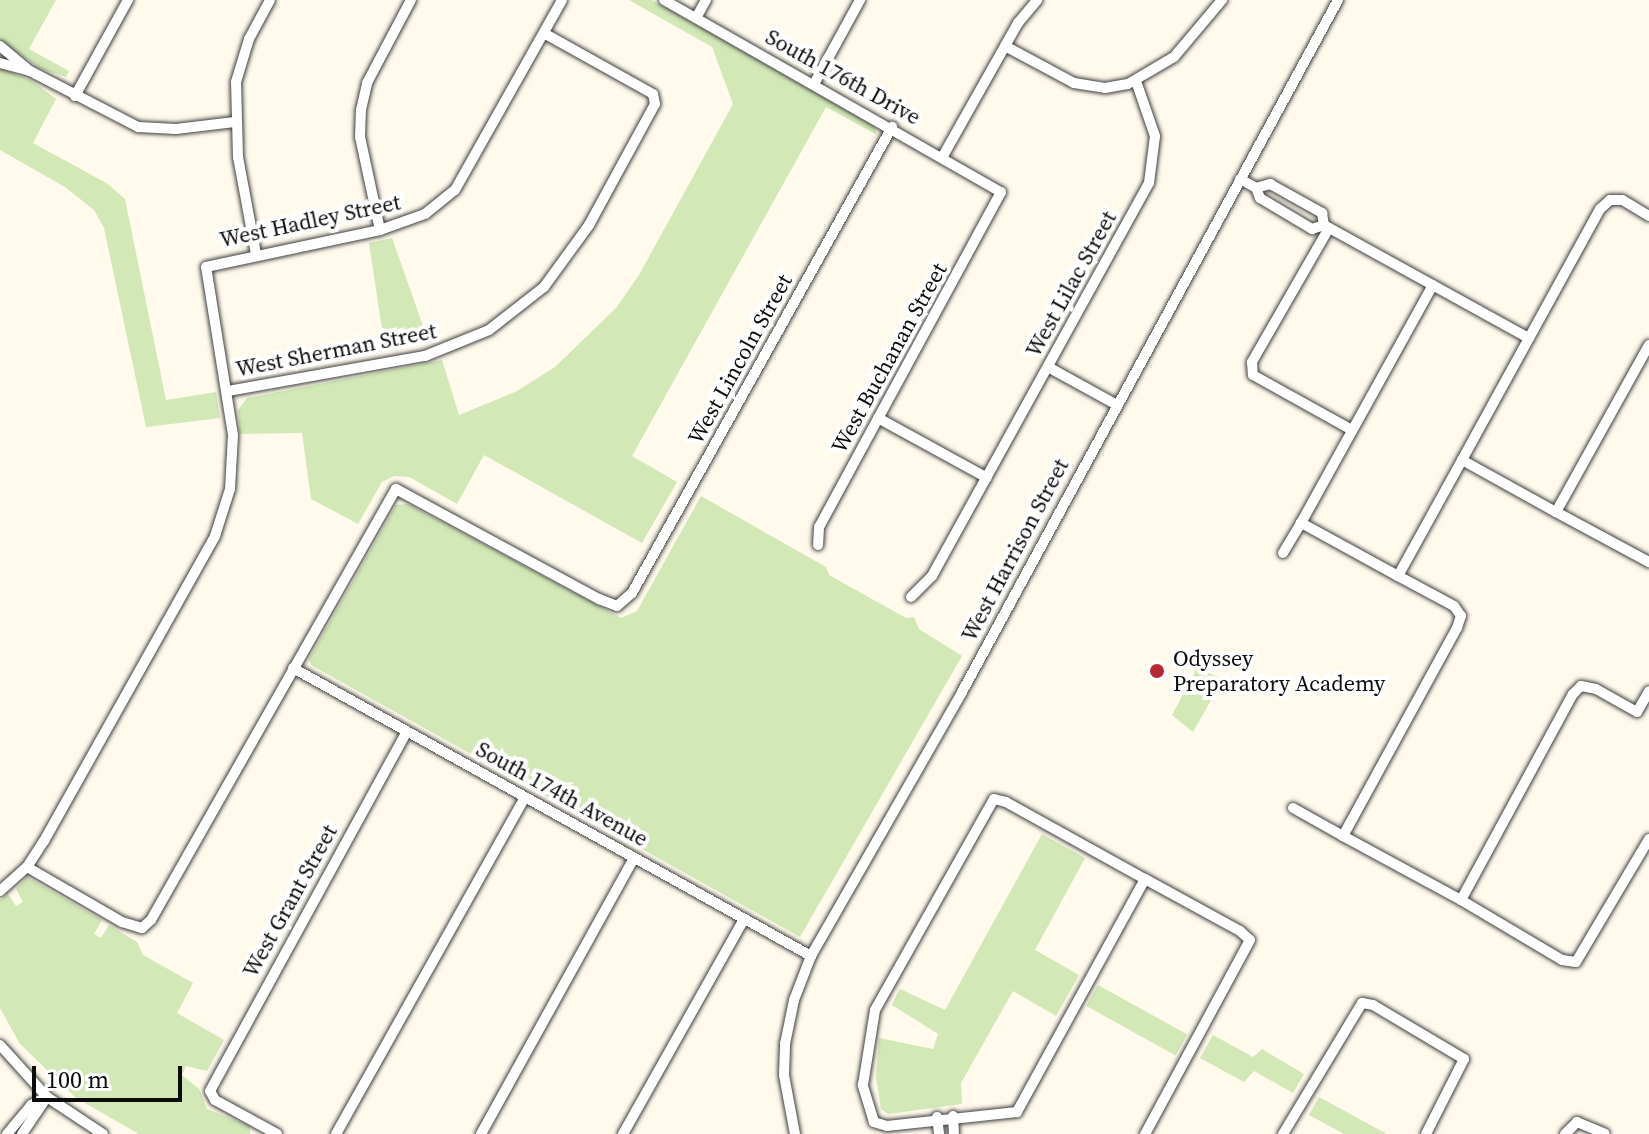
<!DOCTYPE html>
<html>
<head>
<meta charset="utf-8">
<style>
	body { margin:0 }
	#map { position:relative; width:1649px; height:1134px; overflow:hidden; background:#fffaec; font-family:"Source Serif 4",serif }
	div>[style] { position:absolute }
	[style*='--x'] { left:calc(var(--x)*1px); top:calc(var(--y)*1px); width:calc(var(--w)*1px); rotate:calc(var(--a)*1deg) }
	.green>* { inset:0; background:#d2e8b7; transform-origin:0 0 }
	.roads { filter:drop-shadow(0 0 2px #3f3f3f) drop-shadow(0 0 2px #3f3f3f) }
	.minor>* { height:10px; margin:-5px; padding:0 5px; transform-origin:5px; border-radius:5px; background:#fff }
	.dots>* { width:22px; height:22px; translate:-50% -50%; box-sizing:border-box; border:4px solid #fff; border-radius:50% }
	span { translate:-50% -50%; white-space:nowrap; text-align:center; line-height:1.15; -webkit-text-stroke:8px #fff; paint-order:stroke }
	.street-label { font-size:22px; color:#0c0c0c }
	.poi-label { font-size:22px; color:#0c0c0c }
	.left { translate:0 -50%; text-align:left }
	.scale { position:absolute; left:32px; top:1066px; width:150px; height:36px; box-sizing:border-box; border:4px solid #0c0c0c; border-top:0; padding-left:10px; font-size:24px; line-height:28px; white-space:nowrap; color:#0c0c0c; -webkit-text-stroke:6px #fff; paint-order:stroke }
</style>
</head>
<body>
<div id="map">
	<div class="green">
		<i style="clip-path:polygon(0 0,56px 0,29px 49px,69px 71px,66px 77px,41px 69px,0 40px)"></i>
		<i style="clip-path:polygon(629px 0,652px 0,873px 122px,877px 135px,826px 107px,632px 456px,677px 482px,642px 543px,484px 455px,457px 504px,409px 477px,394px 476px,382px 482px,358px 524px,311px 499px,302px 433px,240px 434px,238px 410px,247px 398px,442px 360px,459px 415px,517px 391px,555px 367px,616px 308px,639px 275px,733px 104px,712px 47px)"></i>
		<i style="clip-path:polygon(0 68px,32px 81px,56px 99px,33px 143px,108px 184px,125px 199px,166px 400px,216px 392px,220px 418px,146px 427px,104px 228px,94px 210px,65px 187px,0 150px)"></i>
		<i style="clip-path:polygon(392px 238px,428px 340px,385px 349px,369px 243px)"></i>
		<i style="clip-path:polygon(701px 496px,826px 567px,829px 575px,906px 618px,914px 617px,919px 629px,962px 656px,800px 937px,311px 665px,309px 659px,396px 505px,408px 504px,621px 618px,637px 611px)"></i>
		<i style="clip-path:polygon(1197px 668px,1223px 679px,1193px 732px,1172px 715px)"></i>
		<i style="clip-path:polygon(1042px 834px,1085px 858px,1035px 950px,1079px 975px,1056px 1016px,1013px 991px,961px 1083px,962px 1104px,888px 1114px,881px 1109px,876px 1077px,879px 1038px,933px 1049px,938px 1034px,892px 1005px,897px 994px,900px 989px,945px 1010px)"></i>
		<i style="clip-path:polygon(27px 877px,102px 920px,94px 934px,101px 938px,109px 925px,137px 942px,143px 955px,193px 983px,177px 1013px,224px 1040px,207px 1071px,186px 1066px,182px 1075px,199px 1089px,207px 1109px,250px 1126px,250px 1134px,139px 1134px,76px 1098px,20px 1044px,0 1008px,0 900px,8px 894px,16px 906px,23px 902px,16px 889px)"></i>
		<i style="left:1098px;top:985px;width:102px;height:24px;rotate:29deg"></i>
		<i style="clip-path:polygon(1213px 1035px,1253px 1057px,1262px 1049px,1304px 1074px,1293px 1093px,1254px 1071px,1244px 1082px,1200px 1058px)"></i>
		<i style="clip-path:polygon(1319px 1097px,1387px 1134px,1344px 1134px,1309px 1115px)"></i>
	</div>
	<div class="roads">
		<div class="minor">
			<i style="--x:664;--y:0;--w:388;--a:29.7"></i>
			<i style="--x:1001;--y:192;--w:381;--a:118.5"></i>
			<i style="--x:819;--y:527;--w:18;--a:93"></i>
			<i style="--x:696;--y:18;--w:21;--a:-61"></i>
			<i style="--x:0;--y:46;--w:39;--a:40"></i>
			<i style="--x:1005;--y:46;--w:78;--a:28.2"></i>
			<i style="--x:1074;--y:83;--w:31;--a:9"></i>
			<i style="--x:1105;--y:88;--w:23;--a:-10"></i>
			<i style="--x:1128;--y:84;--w:53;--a:-30.4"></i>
			<i style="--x:1174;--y:57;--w:75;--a:-49.9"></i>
			<i style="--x:0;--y:63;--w:31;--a:15"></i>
			<i style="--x:30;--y:71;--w:122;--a:27.4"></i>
			<i style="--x:138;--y:127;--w:38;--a:3"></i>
			<i style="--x:176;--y:129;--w:59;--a:-6.8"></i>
			<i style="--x:814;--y:84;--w:96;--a:-61.3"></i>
			<i style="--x:75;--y:96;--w:110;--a:-61.1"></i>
			<i style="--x:943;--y:156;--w:153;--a:-60.6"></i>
			<i style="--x:1018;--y:23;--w:30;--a:-50"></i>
			<i style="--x:1240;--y:179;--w:18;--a:29"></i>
			<i style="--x:1256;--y:188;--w:11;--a:68"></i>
			<i style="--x:1260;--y:198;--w:61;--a:30.8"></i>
			<i style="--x:1312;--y:229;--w:13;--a:-18"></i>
			<i style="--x:1324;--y:225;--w:234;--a:28.9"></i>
			<i style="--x:1256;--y:188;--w:15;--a:-16"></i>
			<i style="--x:1270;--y:184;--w:60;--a:29.1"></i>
			<i style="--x:1322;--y:213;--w:12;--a:81"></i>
			<i style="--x:1649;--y:216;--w:31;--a:-149"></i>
			<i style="--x:1622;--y:200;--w:12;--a:180"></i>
			<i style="--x:1610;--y:200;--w:13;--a:138"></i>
			<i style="--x:1600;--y:209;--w:286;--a:118.8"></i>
			<i style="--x:1462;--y:460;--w:107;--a:29"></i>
			<i style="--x:1556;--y:512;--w:191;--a:-60.9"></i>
			<i style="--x:1329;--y:228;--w:155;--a:119.9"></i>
			<i style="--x:1252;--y:362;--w:13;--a:86"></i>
			<i style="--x:1253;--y:375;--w:113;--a:29.1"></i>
			<i style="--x:380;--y:230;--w:95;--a:-102.1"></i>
			<i style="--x:360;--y:137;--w:27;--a:-88"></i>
			<i style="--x:361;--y:110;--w:28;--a:-77"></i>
			<i style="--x:367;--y:83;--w:94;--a:-62.1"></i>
			<i style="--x:256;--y:254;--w:99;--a:-100.5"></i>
			<i style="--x:238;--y:157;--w:75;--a:-91.5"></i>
			<i style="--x:236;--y:82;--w:45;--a:-73.2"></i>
			<i style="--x:249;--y:39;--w:44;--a:-61.7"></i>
			<i style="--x:1048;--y:367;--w:77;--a:28.9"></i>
			<i style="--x:228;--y:391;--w:200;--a:-10.1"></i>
			<i style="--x:425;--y:356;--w:69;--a:-22.1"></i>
			<i style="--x:489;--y:330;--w:70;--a:-38"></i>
			<i style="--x:544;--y:287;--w:77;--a:-54"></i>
			<i style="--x:589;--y:225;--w:138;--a:-61.4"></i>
			<i style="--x:655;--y:104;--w:10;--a:-101"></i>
			<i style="--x:653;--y:94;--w:125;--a:-150.8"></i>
			<i style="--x:878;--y:418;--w:124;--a:28.8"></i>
			<i style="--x:1556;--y:512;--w:106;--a:28.3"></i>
			<i style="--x:1283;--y:553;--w:35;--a:-59"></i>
			<i style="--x:1398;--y:576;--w:111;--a:-151.3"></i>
			<i style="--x:1301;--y:523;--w:272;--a:-61"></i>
			<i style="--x:911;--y:597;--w:30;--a:-45"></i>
			<i style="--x:932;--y:576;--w:449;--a:-61.1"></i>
			<i style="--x:1149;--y:183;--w:47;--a:-82.7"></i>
			<i style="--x:1155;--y:136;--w:58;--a:-109.1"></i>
			<i style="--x:293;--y:668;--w:593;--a:29.07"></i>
			<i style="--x:1293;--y:808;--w:57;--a:29.2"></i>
			<i style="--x:1343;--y:836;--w:237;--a:-61.3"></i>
			<i style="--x:1457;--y:628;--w:13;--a:-72"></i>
			<i style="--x:1461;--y:616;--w:12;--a:-125"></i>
			<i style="--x:1454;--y:606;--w:64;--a:-151.8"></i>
			<i style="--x:1398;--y:576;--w:132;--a:-61.1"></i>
			<i style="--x:1343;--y:836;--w:134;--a:28.5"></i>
			<i style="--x:1461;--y:900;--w:234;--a:-61.5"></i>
			<i style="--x:1573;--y:694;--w:11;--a:-45"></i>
			<i style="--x:1581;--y:686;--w:15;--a:11"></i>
			<i style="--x:1596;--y:689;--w:47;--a:29.3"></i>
			<i style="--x:1637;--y:712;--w:24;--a:-60"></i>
			<i style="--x:27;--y:867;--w:110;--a:30.1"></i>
			<i style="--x:122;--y:922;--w:21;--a:17"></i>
			<i style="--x:142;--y:928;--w:12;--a:-42"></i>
			<i style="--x:151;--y:920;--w:496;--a:-60.4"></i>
			<i style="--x:396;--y:489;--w:231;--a:28.5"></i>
			<i style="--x:599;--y:599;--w:19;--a:21"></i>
			<i style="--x:617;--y:606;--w:20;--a:-41"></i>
			<i style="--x:632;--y:593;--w:534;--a:-60.84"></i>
			<i style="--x:1145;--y:879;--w:266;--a:118.8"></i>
			<i style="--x:1017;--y:1112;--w:131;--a:173.9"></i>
			<i style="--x:887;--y:1126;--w:14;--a:-163"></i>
			<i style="--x:874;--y:1122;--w:39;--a:-107"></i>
			<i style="--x:863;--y:1085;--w:76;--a:-80.9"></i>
			<i style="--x:875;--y:1010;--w:242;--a:-60.6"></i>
			<i style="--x:994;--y:799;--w:12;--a:14"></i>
			<i style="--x:1006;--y:802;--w:159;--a:29"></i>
			<i style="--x:1145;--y:879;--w:108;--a:28.7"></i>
			<i style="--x:1240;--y:931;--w:13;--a:42"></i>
			<i style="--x:1250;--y:940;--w:221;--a:118.4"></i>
			<i style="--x:0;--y:891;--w:36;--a:-42"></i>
			<i style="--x:27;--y:867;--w:31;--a:-57"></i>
			<i style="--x:44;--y:841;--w:350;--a:-60.7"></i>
			<i style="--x:215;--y:536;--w:49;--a:-72.3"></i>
			<i style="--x:230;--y:489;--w:54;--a:-86.8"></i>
			<i style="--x:233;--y:435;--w:170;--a:-99.1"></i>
			<i style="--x:206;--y:267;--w:178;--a:-12"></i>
			<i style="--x:380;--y:230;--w:48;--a:-19.6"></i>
			<i style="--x:425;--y:214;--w:38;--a:-39"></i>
			<i style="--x:455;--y:190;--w:218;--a:-60.6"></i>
			<i style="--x:1461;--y:900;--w:117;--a:30.7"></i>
			<i style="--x:1562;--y:960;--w:14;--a:8"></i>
			<i style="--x:1576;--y:962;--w:143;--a:-59.3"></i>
			<i style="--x:0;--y:1045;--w:70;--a:47.9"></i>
			<i style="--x:47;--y:1097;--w:67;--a:33.5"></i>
			<i style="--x:953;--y:1116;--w:18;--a:87"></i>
			<i style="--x:937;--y:1117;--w:17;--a:83"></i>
			<i style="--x:7;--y:1134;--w:38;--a:-50"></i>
			<i style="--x:31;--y:1105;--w:18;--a:-27"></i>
			<i style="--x:22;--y:1134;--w:45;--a:-56"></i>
			<i style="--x:277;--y:1134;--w:71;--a:-151.3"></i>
			<i style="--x:215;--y:1100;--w:10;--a:-119"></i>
			<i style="--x:210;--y:1091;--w:410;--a:-61.3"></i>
			<i style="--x:336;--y:1134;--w:386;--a:-60.7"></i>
			<i style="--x:481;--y:1134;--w:316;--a:-61"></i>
			<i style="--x:623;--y:1134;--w:247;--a:-60.6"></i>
			<i style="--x:795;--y:1134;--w:60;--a:-100.6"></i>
			<i style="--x:784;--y:1075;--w:31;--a:-88"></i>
			<i style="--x:785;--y:1044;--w:45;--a:-78.4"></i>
			<i style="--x:794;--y:1000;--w:47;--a:-68.9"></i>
			<i style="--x:811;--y:956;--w:304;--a:-60.2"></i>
			<i style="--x:962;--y:692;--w:788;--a:-61.48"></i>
			<i style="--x:1283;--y:1134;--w:153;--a:-58.9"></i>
			<i style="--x:1362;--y:1003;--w:11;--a:10"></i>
			<i style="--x:1373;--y:1005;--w:106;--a:30.7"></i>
			<i style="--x:1464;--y:1059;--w:84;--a:116.9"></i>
			<i style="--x:1565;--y:1134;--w:17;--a:-45"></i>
			<i style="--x:1577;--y:1122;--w:30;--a:23"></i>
		</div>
	</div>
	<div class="dots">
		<i style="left:1157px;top:671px;background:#b92733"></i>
	</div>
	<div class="street-label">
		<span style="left:843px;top:77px;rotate:29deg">South 176th Drive</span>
		<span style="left:310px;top:221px;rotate:-12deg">West Hadley Street</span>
		<span style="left:1071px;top:284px;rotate:-61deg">West Lilac Street</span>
		<span style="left:336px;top:350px;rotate:-11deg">West Sherman Street</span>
		<span style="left:889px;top:358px;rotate:-61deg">West Buchanan Street</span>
		<span style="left:740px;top:359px;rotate:-61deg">West Lincoln Street</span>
		<span style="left:1015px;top:550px;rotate:-62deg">West Harrison Street</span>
		<span style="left:562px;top:794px;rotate:29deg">South 174th Avenue</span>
		<span style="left:290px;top:901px;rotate:-61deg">West Grant Street</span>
	</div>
	<div class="poi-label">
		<span class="left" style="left:1173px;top:671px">Odyssey<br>Preparatory Academy</span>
	</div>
	<div class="scale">100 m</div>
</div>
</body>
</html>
